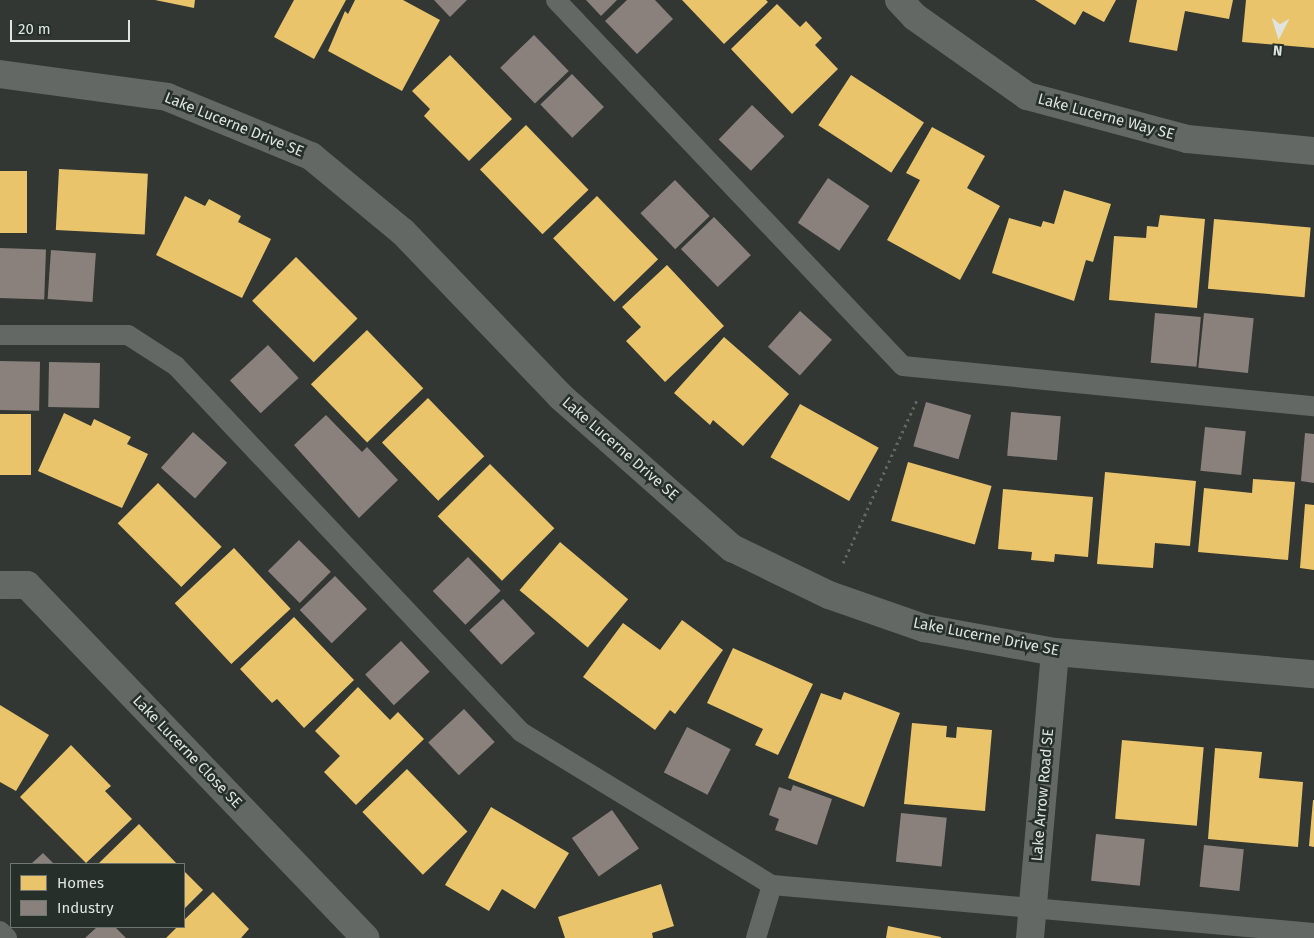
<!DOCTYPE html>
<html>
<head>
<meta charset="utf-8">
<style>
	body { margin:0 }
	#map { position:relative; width:1314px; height:938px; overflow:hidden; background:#323734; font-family:"Fira Sans",sans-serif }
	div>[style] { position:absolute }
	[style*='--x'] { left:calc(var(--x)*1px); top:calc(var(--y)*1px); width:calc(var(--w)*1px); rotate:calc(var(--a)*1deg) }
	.homes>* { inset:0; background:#e9c46a; transform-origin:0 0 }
	.industry>* { inset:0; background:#8a817c; transform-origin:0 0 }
	.path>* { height:3px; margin-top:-1.5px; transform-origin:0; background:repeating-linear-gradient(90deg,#626764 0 2.5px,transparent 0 6.5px) }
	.service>* { height:20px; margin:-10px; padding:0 10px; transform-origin:10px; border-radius:10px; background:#646865 }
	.minor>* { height:28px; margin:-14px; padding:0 14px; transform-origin:14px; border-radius:14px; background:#646865 }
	span { translate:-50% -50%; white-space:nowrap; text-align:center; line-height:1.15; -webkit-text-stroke:5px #262f29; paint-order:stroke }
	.street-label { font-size:15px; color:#dfe4e0 }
	.legend { position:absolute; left:10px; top:863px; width:175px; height:65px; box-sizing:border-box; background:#262f29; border:1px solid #707772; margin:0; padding:6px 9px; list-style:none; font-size:15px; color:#dfe4e0 }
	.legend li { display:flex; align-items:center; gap:10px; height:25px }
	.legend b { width:25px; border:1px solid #707772 }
	.north { position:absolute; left:1254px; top:10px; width:50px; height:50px; -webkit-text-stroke:4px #262f29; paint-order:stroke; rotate:185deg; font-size:14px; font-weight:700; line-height:20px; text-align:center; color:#dfe4e0 }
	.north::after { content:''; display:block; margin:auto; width:18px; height:22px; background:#dfe4e0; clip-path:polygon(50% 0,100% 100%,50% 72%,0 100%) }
	.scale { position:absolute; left:10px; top:20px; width:120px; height:22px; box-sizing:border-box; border:2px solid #dfe4e0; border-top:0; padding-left:6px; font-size:15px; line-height:18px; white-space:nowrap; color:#dfe4e0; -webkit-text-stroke:4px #262f29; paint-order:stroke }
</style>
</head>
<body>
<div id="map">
	<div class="homes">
		<i style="clip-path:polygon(155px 0,195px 0,194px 8px)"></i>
		<i style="clip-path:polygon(294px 0,346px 0,314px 59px,274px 37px)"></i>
		<i style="clip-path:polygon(355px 0,403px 0,440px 20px,402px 91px,328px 51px,345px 11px,348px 14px)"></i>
		<i style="clip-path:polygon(682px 0,766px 0,768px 2px,724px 44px)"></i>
		<i style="clip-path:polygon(1035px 0,1116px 0,1104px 22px,1083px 11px,1075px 25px)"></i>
		<i style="clip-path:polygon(1137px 0,1233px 0,1229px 19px,1185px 11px,1177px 51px,1129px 42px)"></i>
		<i style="clip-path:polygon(1246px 0,1314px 0,1314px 48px,1242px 42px)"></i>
		<i style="clip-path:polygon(777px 4px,800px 27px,806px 21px,822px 38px,815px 45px,838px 69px,792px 114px,731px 49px)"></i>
		<i style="clip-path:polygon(450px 55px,512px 119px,469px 161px,424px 116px,430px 109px,412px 91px)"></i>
		<i style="left:851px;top:75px;width:87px;height:60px;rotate:33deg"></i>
		<i style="left:526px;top:125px;width:90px;height:64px;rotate:46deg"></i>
		<i style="clip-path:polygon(932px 127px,985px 156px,967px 188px,1000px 206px,960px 280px,887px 240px,920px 180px,906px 173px)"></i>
		<i style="left:59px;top:169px;width:89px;height:61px;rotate:3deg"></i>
		<i style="left:0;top:171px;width:27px;height:62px"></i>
		<i style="clip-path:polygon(1064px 190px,1111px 204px,1093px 262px,1086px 260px,1074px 301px,992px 273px,1009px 218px,1041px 227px,1043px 221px,1054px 224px)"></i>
		<i style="clip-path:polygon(185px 196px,205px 206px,209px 199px,241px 216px,238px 222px,271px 239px,242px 298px,156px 255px)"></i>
		<i style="left:597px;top:196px;width:88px;height:61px;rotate:46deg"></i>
		<i style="clip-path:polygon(1160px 215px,1205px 219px,1197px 308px,1109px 300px,1114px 236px,1146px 238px,1147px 226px,1158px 227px)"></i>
		<i style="left:1214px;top:219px;width:97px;height:70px;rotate:5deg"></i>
		<i style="left:296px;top:257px;width:87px;height:62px;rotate:45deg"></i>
		<i style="clip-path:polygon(667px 265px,724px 326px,665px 382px,626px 341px,641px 327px,622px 307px)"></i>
		<i style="left:367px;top:330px;width:81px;height:78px;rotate:46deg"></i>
		<i style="clip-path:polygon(724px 337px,789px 394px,743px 446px,713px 420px,710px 425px,674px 393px)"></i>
		<i style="left:428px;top:398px;width:81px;height:64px;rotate:46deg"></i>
		<i style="left:800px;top:404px;width:90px;height:61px;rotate:29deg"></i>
		<i style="clip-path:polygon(64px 413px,91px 426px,94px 419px,131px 437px,127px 444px,148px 454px,122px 508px,38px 471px)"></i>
		<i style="left:0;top:414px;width:31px;height:61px"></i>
		<i style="left:908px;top:462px;width:87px;height:61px;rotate:16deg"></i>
		<i style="left:490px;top:464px;width:91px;height:74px;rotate:45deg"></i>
		<i style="clip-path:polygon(1105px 472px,1196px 481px,1190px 546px,1155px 543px,1153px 568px,1097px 564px)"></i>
		<i style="clip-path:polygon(1253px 479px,1295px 482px,1288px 560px,1198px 552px,1204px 488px,1252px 493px)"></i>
		<i style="left:158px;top:483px;width:90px;height:57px;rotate:45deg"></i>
		<i style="clip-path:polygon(1003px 489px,1093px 497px,1088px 557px,1055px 554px,1054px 562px,1031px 560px,1032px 552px,998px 549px)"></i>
		<i style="clip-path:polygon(1305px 504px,1314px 505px,1314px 570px,1300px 568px)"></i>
		<i style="left:560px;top:542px;width:89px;height:63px;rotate:40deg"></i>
		<i style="left:234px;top:548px;width:83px;height:81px;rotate:47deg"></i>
		<i style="clip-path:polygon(294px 617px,354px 680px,304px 728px,277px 699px,272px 703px,240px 669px)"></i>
		<i style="clip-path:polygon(682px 620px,723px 650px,675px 714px,670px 710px,655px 730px,583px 677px,623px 623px,660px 650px)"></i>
		<i style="clip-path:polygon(733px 648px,813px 684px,778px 755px,755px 745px,763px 729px,707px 703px)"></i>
		<i style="clip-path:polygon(358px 687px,390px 720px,398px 712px,424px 739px,356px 805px,324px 772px,340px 756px,315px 731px)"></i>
		<i style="clip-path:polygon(844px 692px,900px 713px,864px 807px,788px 778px,821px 693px,841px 700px)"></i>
		<i style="clip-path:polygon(0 705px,49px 735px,16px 791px,0 782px)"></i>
		<i style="clip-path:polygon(912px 723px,947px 726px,946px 737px,956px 738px,957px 727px,992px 730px,985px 811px,904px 804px)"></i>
		<i style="left:1122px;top:740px;width:82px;height:79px;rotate:5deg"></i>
		<i style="clip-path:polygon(71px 745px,111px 786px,105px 791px,132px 819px,86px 863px,20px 797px)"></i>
		<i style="clip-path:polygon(1215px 748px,1262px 752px,1259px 778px,1303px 782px,1298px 847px,1208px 839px)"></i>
		<i style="left:407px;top:769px;width:87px;height:62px;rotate:46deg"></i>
		<i style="clip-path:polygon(1313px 800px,1314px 800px,1314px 847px,1309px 846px)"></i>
		<i style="clip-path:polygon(491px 807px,569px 853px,535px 909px,502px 889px,489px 911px,445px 885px)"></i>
		<i style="clip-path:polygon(139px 824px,177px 864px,98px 864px)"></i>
		<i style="clip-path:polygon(184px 871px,203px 890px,184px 909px)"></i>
		<i style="clip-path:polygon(661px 884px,674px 926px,652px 933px,653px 938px,565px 938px,558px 917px)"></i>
		<i style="clip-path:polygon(213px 892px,249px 929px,241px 938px,166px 938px,177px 927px,184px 927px,184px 920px)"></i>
		<i style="clip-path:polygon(888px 926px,941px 937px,941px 938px,886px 938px)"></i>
	</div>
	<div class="industry">
		<i style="clip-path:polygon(434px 0,467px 0,450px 17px)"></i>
		<i style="clip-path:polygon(586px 0,617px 0,601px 16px)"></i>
		<i style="clip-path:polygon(627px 0,655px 0,673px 19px,637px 54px,605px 21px)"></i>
		<i style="left:534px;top:35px;width:50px;height:47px;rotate:46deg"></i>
		<i style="left:572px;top:74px;width:46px;height:44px;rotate:46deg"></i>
		<i style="left:752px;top:105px;width:45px;height:48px;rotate:44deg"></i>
		<i style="left:828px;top:178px;width:50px;height:54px;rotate:34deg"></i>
		<i style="left:675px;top:180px;width:50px;height:48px;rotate:46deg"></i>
		<i style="left:714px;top:217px;width:53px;height:46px;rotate:46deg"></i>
		<i style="left:0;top:248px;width:46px;height:50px;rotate:2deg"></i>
		<i style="left:51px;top:250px;width:45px;height:49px;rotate:4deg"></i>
		<i style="left:800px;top:311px;width:43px;height:48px;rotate:42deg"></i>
		<i style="left:1155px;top:313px;width:46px;height:50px;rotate:5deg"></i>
		<i style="left:1204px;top:313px;width:50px;height:55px;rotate:6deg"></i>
		<i style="left:268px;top:345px;width:45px;height:52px;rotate:47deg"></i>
		<i style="left:0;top:361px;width:40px;height:49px;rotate:1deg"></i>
		<i style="left:49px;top:362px;width:51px;height:45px;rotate:1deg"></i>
		<i style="left:926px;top:402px;width:47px;height:46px;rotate:16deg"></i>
		<i style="left:1011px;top:412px;width:50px;height:44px;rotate:5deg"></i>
		<i style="clip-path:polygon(326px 415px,362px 452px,367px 447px,398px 480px,359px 518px,294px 445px)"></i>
		<i style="left:1205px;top:427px;width:41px;height:44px;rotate:6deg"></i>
		<i style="left:193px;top:432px;width:46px;height:48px;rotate:42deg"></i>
		<i style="clip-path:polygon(1305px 433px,1314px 434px,1314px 483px,1301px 481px)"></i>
		<i style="left:299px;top:540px;width:45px;height:44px;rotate:45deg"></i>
		<i style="left:468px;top:557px;width:47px;height:49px;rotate:46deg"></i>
		<i style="left:335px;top:576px;width:46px;height:49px;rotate:46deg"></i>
		<i style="left:503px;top:599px;width:47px;height:46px;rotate:47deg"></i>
		<i style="left:401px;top:641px;width:42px;height:49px;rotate:47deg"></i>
		<i style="left:464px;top:709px;width:45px;height:49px;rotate:47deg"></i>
		<i style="left:687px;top:727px;width:49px;height:51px;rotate:27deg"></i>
		<i style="clip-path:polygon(793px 785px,832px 799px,817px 845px,775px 830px,779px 819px,769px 815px,779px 787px,791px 791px)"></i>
		<i style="left:612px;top:810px;width:47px;height:49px;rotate:55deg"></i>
		<i style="left:901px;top:813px;width:46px;height:49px;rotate:6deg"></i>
		<i style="left:1096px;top:834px;width:49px;height:47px;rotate:6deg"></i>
		<i style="left:1204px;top:845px;width:40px;height:42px;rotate:6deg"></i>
		<i style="clip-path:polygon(43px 853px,54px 864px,31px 864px)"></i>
		<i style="clip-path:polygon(97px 927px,115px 927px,126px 938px,85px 938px)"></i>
	</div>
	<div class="path">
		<i style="--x:843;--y:563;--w:179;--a:-65.6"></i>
	</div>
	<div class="service">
		<i style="--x:556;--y:0;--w:504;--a:46.53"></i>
		<i style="--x:903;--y:366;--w:413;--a:5.6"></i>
		<i style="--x:0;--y:335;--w:128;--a:0"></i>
		<i style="--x:128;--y:335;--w:57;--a:32.9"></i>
		<i style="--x:176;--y:366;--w:503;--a:46.69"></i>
		<i style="--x:521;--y:732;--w:294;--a:31.4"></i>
		<i style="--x:772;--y:885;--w:55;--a:106.8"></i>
		<i style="--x:772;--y:885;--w:544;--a:5.06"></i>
		<i style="--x:0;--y:931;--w:10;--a:45"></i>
	</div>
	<div class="minor">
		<i style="--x:899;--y:0;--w:23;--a:47"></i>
		<i style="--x:915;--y:17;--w:137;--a:35.2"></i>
		<i style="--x:1027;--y:96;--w:166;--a:15"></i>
		<i style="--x:1187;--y:139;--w:128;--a:5.4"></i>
		<i style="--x:0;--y:74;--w:169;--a:7.8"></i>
		<i style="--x:167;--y:97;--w:156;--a:22.3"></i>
		<i style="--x:311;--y:156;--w:119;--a:39.6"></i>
		<i style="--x:403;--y:232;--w:227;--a:46.2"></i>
		<i style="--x:560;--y:396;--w:230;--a:41.5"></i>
		<i style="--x:732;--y:548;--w:108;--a:25.9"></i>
		<i style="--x:829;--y:595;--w:101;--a:19.2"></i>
		<i style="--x:924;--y:628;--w:133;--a:10.4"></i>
		<i style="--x:1055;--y:652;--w:260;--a:4.9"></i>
		<i style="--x:0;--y:585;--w:27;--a:0"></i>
		<i style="--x:27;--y:585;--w:489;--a:46.2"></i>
		<i style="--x:1030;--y:938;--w:287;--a:-85"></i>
	</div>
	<div class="street-label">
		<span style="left:1106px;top:117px;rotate:15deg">Lake Lucerne Way SE</span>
		<span style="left:234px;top:125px;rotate:22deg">Lake Lucerne Drive SE</span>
		<span style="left:620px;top:449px;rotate:41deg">Lake Lucerne Drive SE</span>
		<span style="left:986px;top:637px;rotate:11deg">Lake Lucerne Drive SE</span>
		<span style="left:187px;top:752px;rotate:46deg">Lake Lucerne Close SE</span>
		<span style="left:1043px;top:795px;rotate:-85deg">Lake Arrow Road SE</span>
	</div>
	<ul class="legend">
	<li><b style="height:14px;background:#e9c46a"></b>Homes</li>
	<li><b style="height:14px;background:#8a817c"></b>Industry</li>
	</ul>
	<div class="north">N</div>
	<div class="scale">20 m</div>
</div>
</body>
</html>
